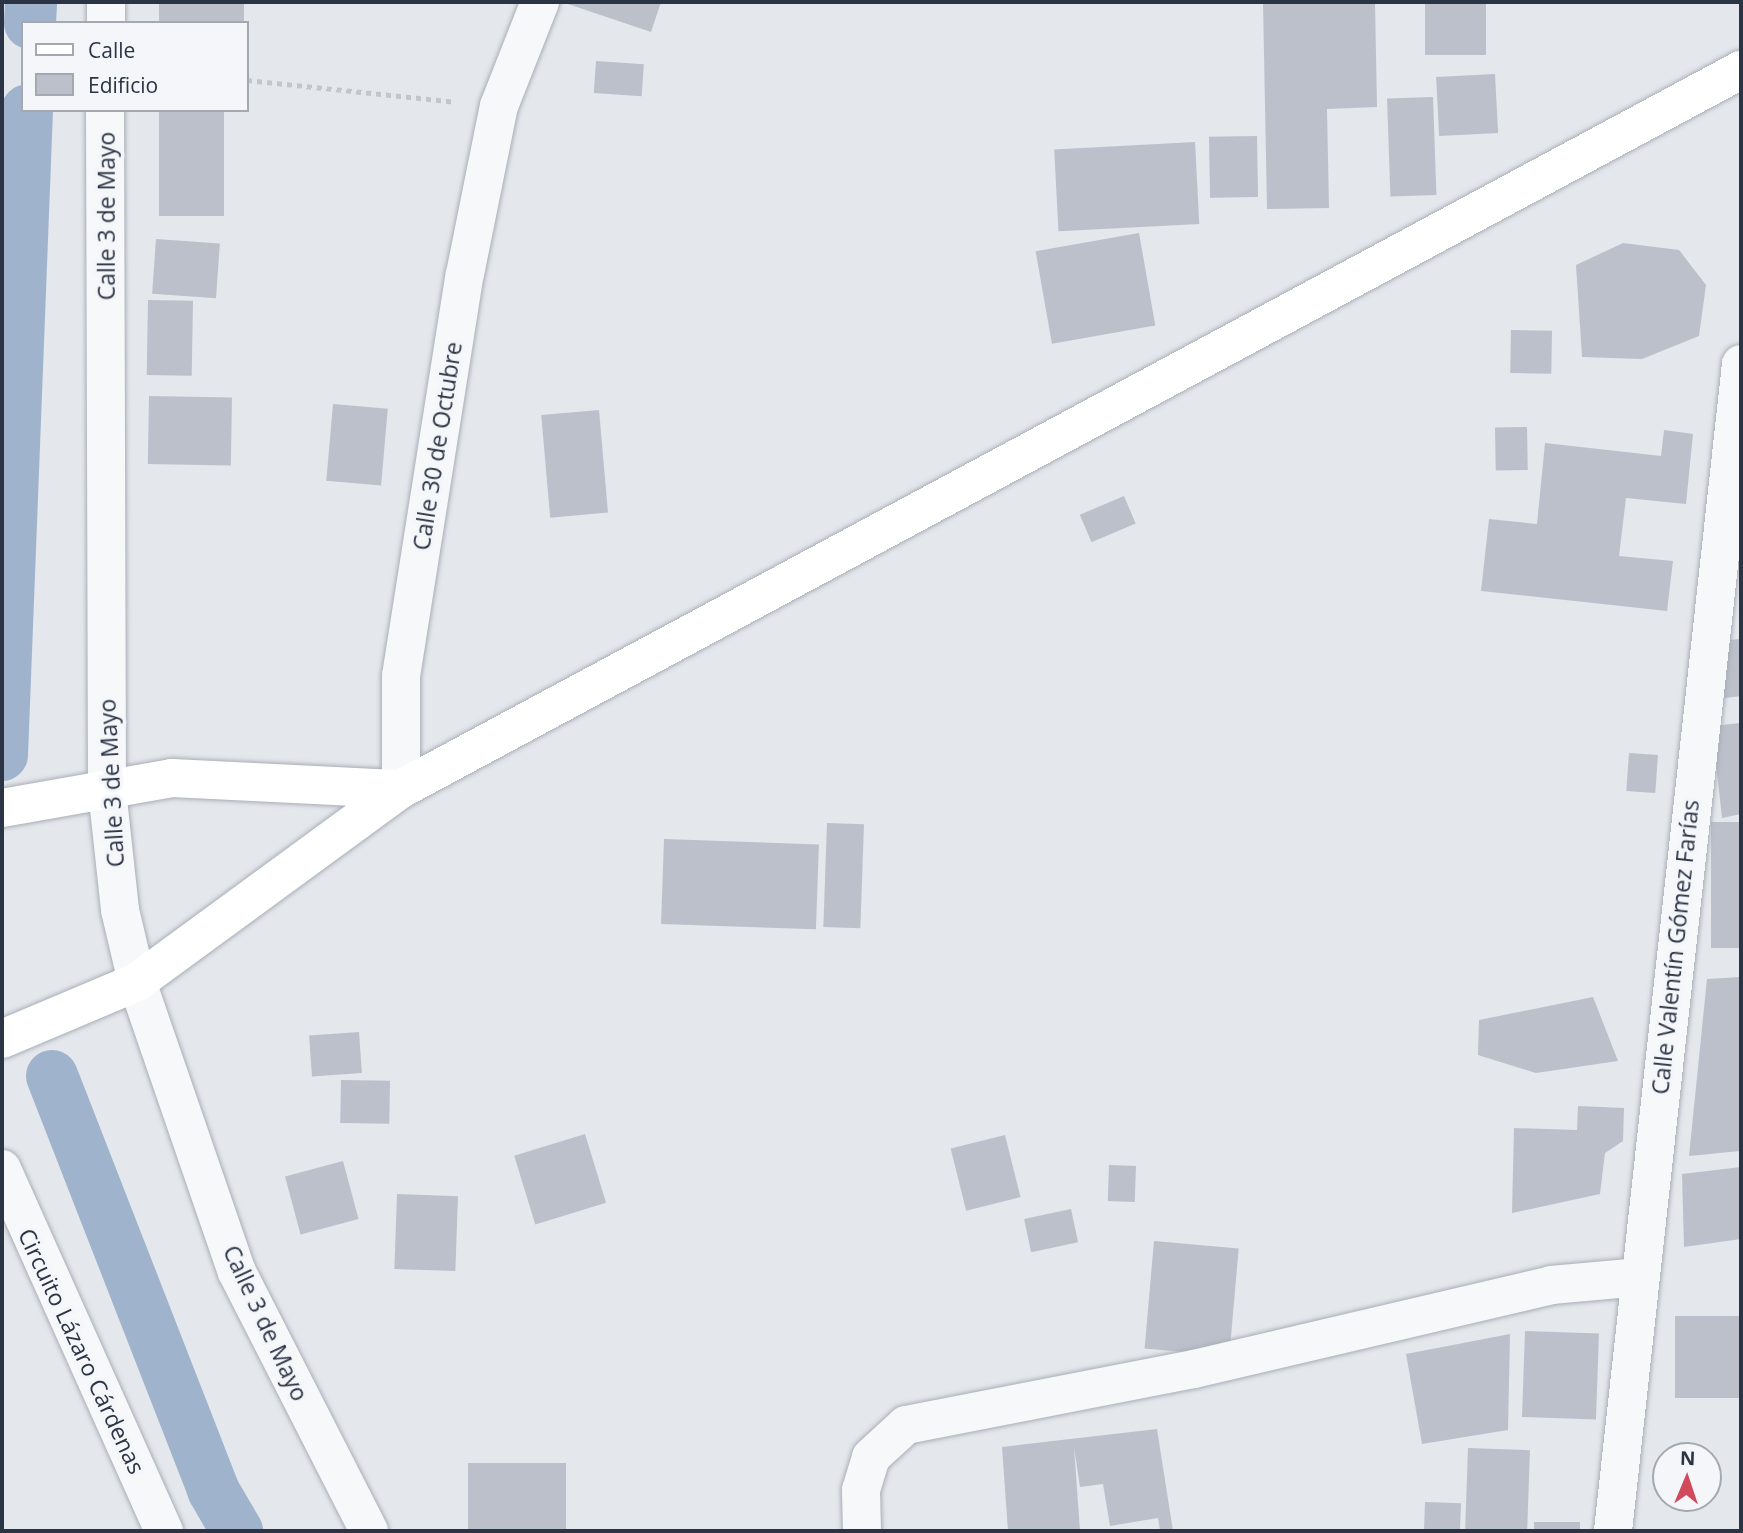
<!DOCTYPE html>
<html>
<head>
<meta charset="utf-8">
<style>
	body { margin:0 }
	#map { position:relative; width:1743px; height:1533px; overflow:hidden; background:#e4e7ec; font-family:"Open Sans",sans-serif }
	div>[style] { position:absolute }
	[style*='--x'] { left:calc(var(--x)*1px); top:calc(var(--y)*1px); width:calc(var(--w)*1px); rotate:calc(var(--a)*1deg) }
	.canal>* { height:52px; margin:-26px; padding:0 26px; transform-origin:26px; border-radius:26px; background:#9fb4cc }
	.building>* { inset:0; background:#bbc0ca; transform-origin:0 0 }
	.path>* { height:4.5px; margin-top:-2.25px; transform-origin:0; background:repeating-linear-gradient(90deg,#c2c5cb 0 5px,transparent 0 10px) }
	.roads { filter:drop-shadow(0 0 2px #a9aeb7) drop-shadow(0 0 2px #a9aeb7) }
	.minor>* { height:38px; margin:-19px; padding:0 19px; transform-origin:19px; border-radius:19px; background:#f7f8fa }
	.major>* { height:38px; margin:-19px; padding:0 19px; transform-origin:19px; border-radius:19px; background:#fff }
	span { translate:-50% -50%; white-space:nowrap; text-align:center; line-height:1.15; -webkit-text-stroke:7px #f4f6f9; paint-order:stroke }
	.street-label { font-size:23px; color:#2b3445 }
	.frame { position:absolute; inset:0; border:4px solid #2b3445; pointer-events:none }
	.legend { position:absolute; left:21px; top:21px; width:228px; height:91px; box-sizing:border-box; background:#f4f6f9; border:2px solid #a4a8b1; margin:0; padding:9px 12px; list-style:none; font-size:21px; color:#2b3445 }
	.legend li { display:flex; align-items:center; gap:14px; height:35px }
	.legend b { width:35px; border:2px solid #a4a8b1 }
	.north { position:absolute; left:1652px; top:1442px; width:70px; height:70px; box-sizing:border-box; background:#f4f6f9; border:2px solid #a4a8b1; border-radius:50%; rotate:2deg; font-size:19px; font-weight:700; line-height:28px; text-align:center; color:#2b3445 }
	.north::after { content:''; display:block; margin:auto; width:24px; height:32px; background:#d1495b; clip-path:polygon(50% 0,100% 100%,50% 72%,0 100%) }
</style>
</head>
<body>
<div id="map">
	<div class="canal">
		<i style="--x:30;--y:23;--w:21;--a:-87"></i>
		<i style="--x:2;--y:755;--w:645;--a:-87.78"></i>
		<i style="--x:52;--y:1076;--w:444;--a:68.7"></i>
		<i style="--x:213;--y:1490;--w:48;--a:59.7"></i>
	</div>
	<div class="building">
		<i style="left:159px;top:2px;width:85px;height:21px"></i>
		<i style="clip-path:polygon(562px 2px,661px 2px,651px 32px)"></i>
		<i style="clip-path:polygon(1263px 2px,1375px 2px,1377px 107px,1327px 109px,1329px 208px,1267px 209px)"></i>
		<i style="left:1425px;top:2px;width:61px;height:53px"></i>
		<i style="left:596px;top:61px;width:48px;height:32px;rotate:4deg"></i>
		<i style="left:1495px;top:74px;width:59px;height:59px;rotate:87deg"></i>
		<i style="left:1433px;top:97px;width:98px;height:46px;rotate:88deg"></i>
		<i style="left:159px;top:110px;width:65px;height:106px"></i>
		<i style="left:1257px;top:136px;width:61px;height:48px;rotate:89deg"></i>
		<i style="left:1195px;top:142px;width:82px;height:141px;rotate:87deg"></i>
		<i style="left:1139px;top:233px;width:94px;height:105px;rotate:80deg"></i>
		<i style="left:156px;top:239px;width:64px;height:55px;rotate:4deg"></i>
		<i style="clip-path:polygon(1623px 243px,1679px 250px,1706px 285px,1699px 336px,1642px 359px,1582px 357px,1576px 265px)"></i>
		<i style="left:148px;top:300px;width:45px;height:75px;rotate:1deg"></i>
		<i style="left:1511px;top:330px;width:41px;height:43px;rotate:1deg"></i>
		<i style="left:149px;top:396px;width:83px;height:68px;rotate:1deg"></i>
		<i style="left:333px;top:404px;width:55px;height:77px;rotate:5deg"></i>
		<i style="left:599px;top:410px;width:103px;height:58px;rotate:85deg"></i>
		<i style="left:1527px;top:427px;width:43px;height:32px;rotate:89deg"></i>
		<i style="clip-path:polygon(1664px 430px,1693px 434px,1686px 504px,1626px 498px,1619px 556px,1673px 561px,1667px 611px,1481px 591px,1489px 519px,1537px 524px,1545px 443px,1661px 456px)"></i>
		<i style="left:1124px;top:496px;width:30px;height:48px;rotate:67deg"></i>
		<i style="clip-path:polygon(1741px 639px,1741px 696px,1710px 700px,1716px 641px)"></i>
		<i style="clip-path:polygon(1741px 723px,1741px 814px,1722px 818px,1712px 726px)"></i>
		<i style="left:1629px;top:753px;width:29px;height:38px;rotate:4deg"></i>
		<i style="left:1741px;top:822px;width:126px;height:30px;rotate:90deg"></i>
		<i style="left:827px;top:823px;width:37px;height:104px;rotate:2deg"></i>
		<i style="left:664px;top:839px;width:155px;height:85px;rotate:2deg"></i>
		<i style="clip-path:polygon(1741px 977px,1740px 1151px,1689px 1156px,1707px 979px)"></i>
		<i style="clip-path:polygon(1593px 997px,1618px 1061px,1536px 1073px,1478px 1055px,1479px 1020px)"></i>
		<i style="left:359px;top:1032px;width:41px;height:50px;rotate:86deg"></i>
		<i style="left:341px;top:1080px;width:49px;height:43px;rotate:1deg"></i>
		<i style="clip-path:polygon(1578px 1106px,1624px 1108px,1623px 1141px,1605px 1153px,1600px 1194px,1512px 1213px,1514px 1128px,1577px 1130px)"></i>
		<i style="left:585px;top:1134px;width:72px;height:74px;rotate:73deg"></i>
		<i style="left:1005px;top:1135px;width:64px;height:56px;rotate:76deg"></i>
		<i style="left:343px;top:1161px;width:60px;height:60px;rotate:75deg"></i>
		<i style="left:1109px;top:1165px;width:27px;height:36px;rotate:2deg"></i>
		<i style="clip-path:polygon(1741px 1167px,1741px 1239px,1684px 1247px,1682px 1174px)"></i>
		<i style="left:397px;top:1194px;width:61px;height:75px;rotate:2deg"></i>
		<i style="left:1071px;top:1209px;width:34px;height:48px;rotate:78deg"></i>
		<i style="left:1154px;top:1241px;width:85px;height:108px;rotate:5deg"></i>
		<i style="left:1741px;top:1316px;width:82px;height:66px;rotate:90deg"></i>
		<i style="left:1525px;top:1331px;width:74px;height:86px;rotate:2deg"></i>
		<i style="clip-path:polygon(1510px 1334px,1508px 1430px,1422px 1444px,1406px 1354px)"></i>
		<i style="clip-path:polygon(1157px 1429px,1173px 1531px,1160px 1531px,1158px 1518px,1110px 1526px,1103px 1484px,1080px 1487px,1074px 1447px,1080px 1531px,1008px 1531px,1002px 1447px)"></i>
		<i style="left:1468px;top:1448px;width:62px;height:81px;rotate:2deg"></i>
		<i style="left:566px;top:1463px;width:68px;height:98px;rotate:90deg"></i>
		<i style="left:1425px;top:1502px;width:36px;height:29px;rotate:2deg"></i>
		<i style="left:1534px;top:1522px;width:46px;height:9px"></i>
	</div>
	<div class="path">
		<i style="--x:247;--y:80;--w:209;--a:6"></i>
	</div>
	<div class="roads">
		<div class="minor">
			<i style="--x:106;--y:23;--w:21;--a:-90"></i>
			<i style="--x:105;--y:110;--w:680;--a:89.83"></i>
			<i style="--x:107;--y:790;--w:121;--a:83.8"></i>
			<i style="--x:120;--y:910;--w:74;--a:76.7"></i>
			<i style="--x:137;--y:982;--w:307;--a:71"></i>
			<i style="--x:237;--y:1272;--w:291;--a:63"></i>
			<i style="--x:401;--y:789;--w:113;--a:-90"></i>
			<i style="--x:401;--y:676;--w:407;--a:-81"></i>
			<i style="--x:465;--y:274;--w:171;--a:-78.6"></i>
			<i style="--x:499;--y:106;--w:112;--a:-68.5"></i>
			<i style="--x:2;--y:1169;--w:397;--a:65.9"></i>
			<i style="--x:862;--y:1531;--w:41;--a:-91.4"></i>
			<i style="--x:861;--y:1490;--w:34;--a:-73"></i>
			<i style="--x:871;--y:1457;--w:47;--a:-42.4"></i>
			<i style="--x:906;--y:1425;--w:293;--a:-11"></i>
			<i style="--x:1194;--y:1369;--w:367;--a:-13.2"></i>
			<i style="--x:1551;--y:1285;--w:90;--a:-5.1"></i>
			<i style="--x:1613;--y:1531;--w:1174;--a:-83.74"></i>
		</div>
		<div class="major">
			<i style="--x:2;--y:808;--w:173;--a:-10"></i>
			<i style="--x:172;--y:778;--w:229;--a:2.8"></i>
			<i style="--x:2;--y:1039;--w:147;--a:-22.9"></i>
			<i style="--x:137;--y:982;--w:327;--a:-36.2"></i>
			<i style="--x:401;--y:789;--w:1521;--a:-28.22"></i>
		</div>
	</div>
	<div class="street-label">
		<span style="left:106px;top:216px;rotate:-90deg">Calle 3 de Mayo</span>
		<span style="left:437px;top:446px;rotate:-81deg">Calle 30 de Octubre</span>
		<span style="left:111px;top:783px;rotate:-93deg">Calle 3 de Mayo</span>
		<span style="left:1675px;top:947px;rotate:-84deg">Calle Valentín Gómez Farías</span>
		<span style="left:266px;top:1323px;rotate:65deg">Calle 3 de Mayo</span>
		<span style="left:82px;top:1351px;rotate:65deg">Circuito Lázaro Cárdenas</span>
	</div>
	<div class="frame"></div>
	<ul class="legend">
	<li><b style="height:9px;background:#fff"></b>Calle</li>
	<li><b style="height:19px;background:#bbc0ca"></b>Edificio</li>
	</ul>
	<div class="north">N</div>
</div>
</body>
</html>
